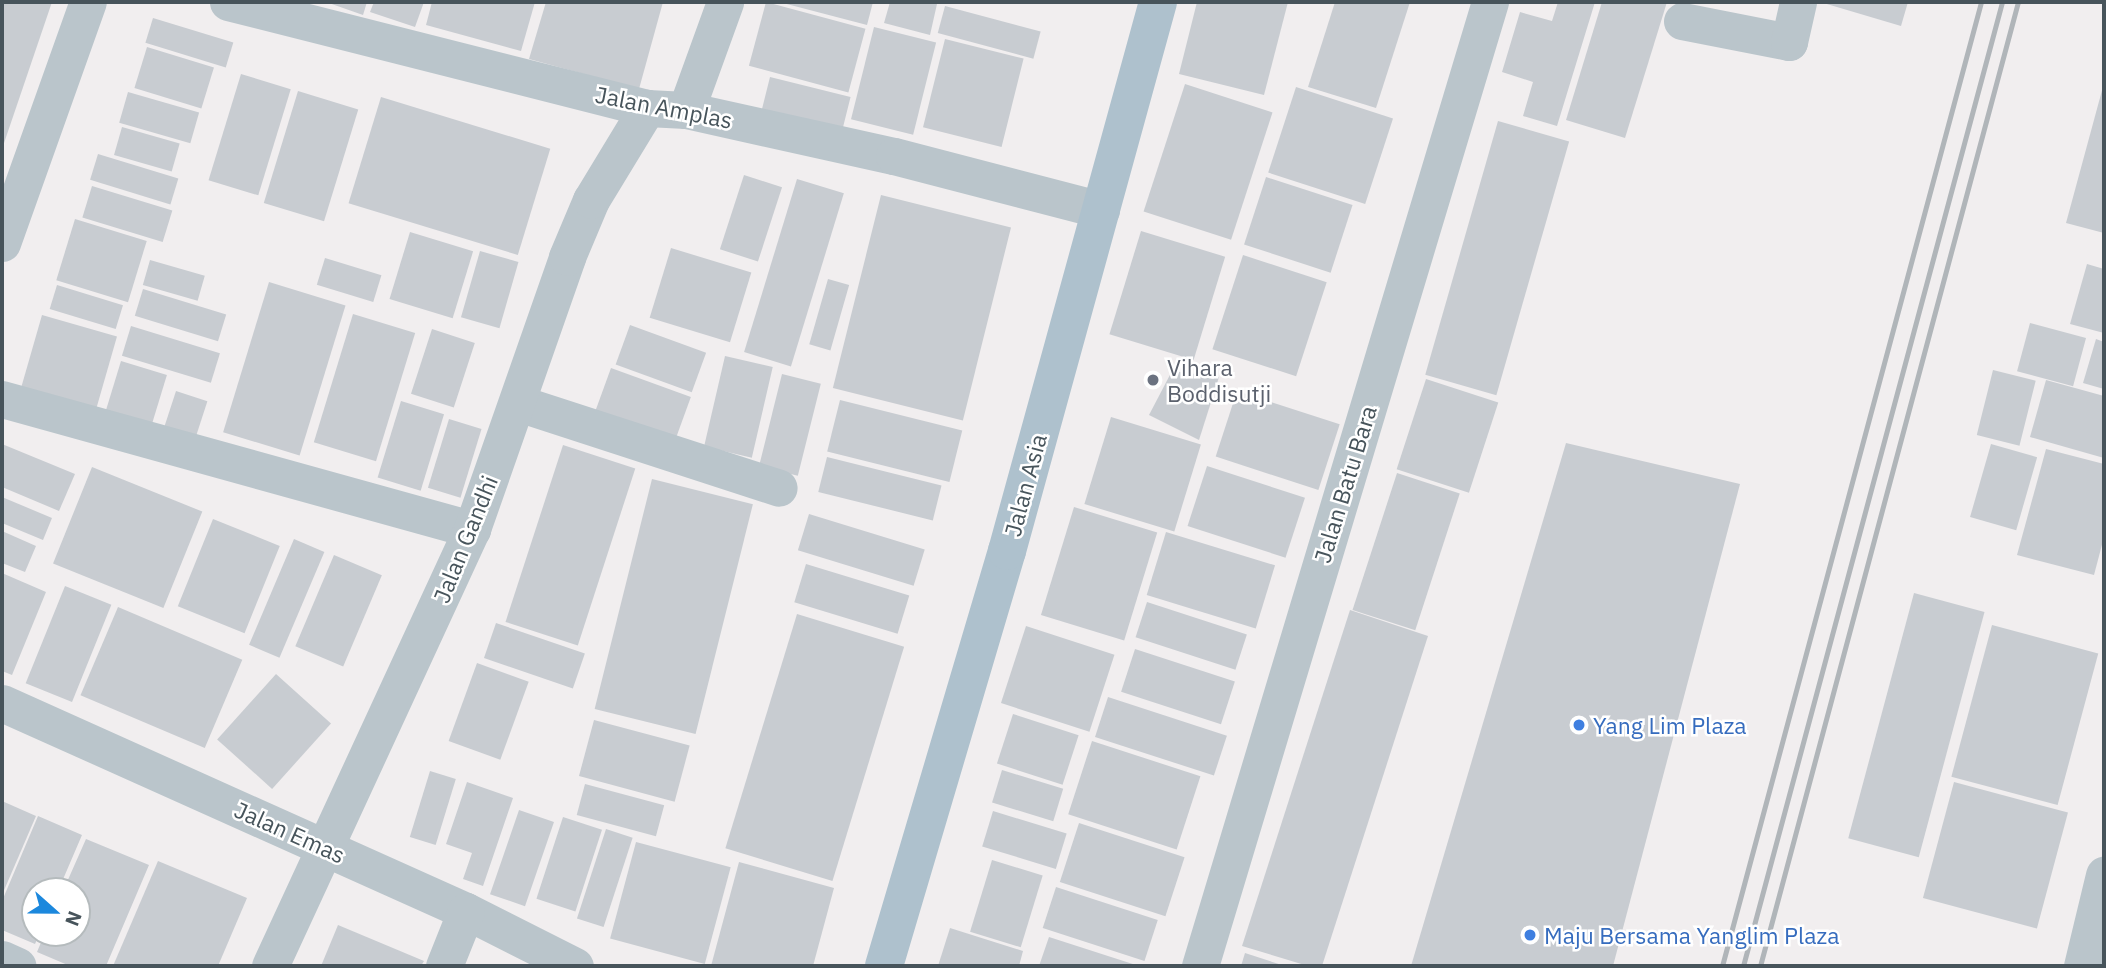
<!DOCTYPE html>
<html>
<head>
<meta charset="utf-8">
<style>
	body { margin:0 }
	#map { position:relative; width:2106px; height:968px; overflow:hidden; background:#f1eeef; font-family:"IBM Plex Sans",sans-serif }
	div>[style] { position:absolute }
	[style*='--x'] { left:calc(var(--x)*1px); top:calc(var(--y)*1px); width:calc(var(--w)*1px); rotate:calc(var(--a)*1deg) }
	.building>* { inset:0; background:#c8ccd1; transform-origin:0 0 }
	.minor>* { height:37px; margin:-18.5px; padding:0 18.5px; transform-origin:18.5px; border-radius:18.5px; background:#bac5cb }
	.major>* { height:38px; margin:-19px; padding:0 19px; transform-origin:19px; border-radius:19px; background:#aec1cd }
	.rail>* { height:5px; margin:-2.5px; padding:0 2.5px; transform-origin:2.5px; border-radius:2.5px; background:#b0b5b9 }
	.dots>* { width:19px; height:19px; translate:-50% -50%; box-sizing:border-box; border:4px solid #fff; border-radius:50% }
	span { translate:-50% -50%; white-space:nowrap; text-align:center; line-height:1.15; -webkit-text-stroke:5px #fff; paint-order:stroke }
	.street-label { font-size:23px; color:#47545b }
	.worship-label { font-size:23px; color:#5b616d }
	.left { translate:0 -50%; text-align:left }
	.shop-label { font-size:23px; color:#366cbe }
	.frame { position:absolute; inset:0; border:4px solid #47545b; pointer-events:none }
	.north { position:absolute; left:21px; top:877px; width:70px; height:70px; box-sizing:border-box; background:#fff; border:2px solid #b5bbbd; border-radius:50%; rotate:111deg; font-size:19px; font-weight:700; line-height:28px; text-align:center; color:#47545b }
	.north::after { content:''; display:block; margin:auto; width:24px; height:32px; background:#1c88dd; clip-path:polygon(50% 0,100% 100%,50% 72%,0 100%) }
</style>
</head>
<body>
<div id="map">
	<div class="building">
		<i style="clip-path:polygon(2px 2px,52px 2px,2px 149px)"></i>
		<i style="clip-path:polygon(326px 2px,367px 2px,363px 15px)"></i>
		<i style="clip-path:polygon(374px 2px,424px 2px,415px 27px,370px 12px)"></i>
		<i style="clip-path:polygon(432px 2px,535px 2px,521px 51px,426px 25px)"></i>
		<i style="clip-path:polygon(546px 2px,663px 2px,639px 89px,529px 59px)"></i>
		<i style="left:766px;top:2px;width:103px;height:66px;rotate:15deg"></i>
		<i style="clip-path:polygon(779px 2px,873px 2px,867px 25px)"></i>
		<i style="clip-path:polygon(890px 2px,937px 4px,930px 35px,884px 23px)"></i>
		<i style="clip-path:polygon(1197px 2px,1288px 2px,1264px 95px,1179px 74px)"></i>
		<i style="clip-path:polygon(1335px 2px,1410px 2px,1376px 108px,1308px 87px)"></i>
		<i style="clip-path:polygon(1558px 2px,1595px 2px,1557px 126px,1523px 116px,1533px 82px,1502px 72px,1520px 12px,1552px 21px)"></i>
		<i style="clip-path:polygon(1602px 2px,1667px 2px,1625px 138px,1566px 120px)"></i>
		<i style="clip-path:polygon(1820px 2px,1908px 2px,1901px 26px)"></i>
		<i style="left:945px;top:6px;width:99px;height:28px;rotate:15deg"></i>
		<i style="left:153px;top:18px;width:84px;height:26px;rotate:17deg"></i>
		<i style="left:874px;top:27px;width:64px;height:95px;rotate:14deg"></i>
		<i style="left:945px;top:39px;width:81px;height:91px;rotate:14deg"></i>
		<i style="left:147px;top:47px;width:70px;height:43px;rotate:17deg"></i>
		<i style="left:241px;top:74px;width:52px;height:111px;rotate:17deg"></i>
		<i style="left:770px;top:77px;width:83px;height:34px;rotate:14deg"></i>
		<i style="clip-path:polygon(2104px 83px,2104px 233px,2066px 223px)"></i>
		<i style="left:1185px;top:84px;width:92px;height:134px;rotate:18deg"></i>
		<i style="left:1296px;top:87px;width:102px;height:90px;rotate:18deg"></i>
		<i style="left:298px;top:91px;width:63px;height:117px;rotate:17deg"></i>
		<i style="left:128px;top:92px;width:74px;height:32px;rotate:16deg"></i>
		<i style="left:381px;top:97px;width:177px;height:111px;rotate:17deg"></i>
		<i style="left:1498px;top:121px;width:74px;height:264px;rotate:16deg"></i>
		<i style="left:122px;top:127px;width:60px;height:29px;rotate:16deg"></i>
		<i style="left:98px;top:154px;width:84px;height:27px;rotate:17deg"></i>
		<i style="left:744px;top:175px;width:40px;height:78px;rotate:18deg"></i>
		<i style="left:1266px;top:177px;width:91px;height:71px;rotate:18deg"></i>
		<i style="left:797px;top:179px;width:49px;height:181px;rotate:17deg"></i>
		<i style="left:92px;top:186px;width:84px;height:33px;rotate:17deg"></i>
		<i style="left:881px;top:195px;width:134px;height:199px;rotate:14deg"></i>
		<i style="left:75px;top:219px;width:75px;height:64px;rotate:17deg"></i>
		<i style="left:1141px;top:231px;width:88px;height:108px;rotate:17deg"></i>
		<i style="left:410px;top:232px;width:66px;height:70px;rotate:17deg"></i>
		<i style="left:671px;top:248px;width:84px;height:73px;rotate:17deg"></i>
		<i style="left:480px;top:251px;width:40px;height:69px;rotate:16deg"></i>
		<i style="left:1243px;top:255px;width:88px;height:99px;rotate:18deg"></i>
		<i style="left:325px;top:258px;width:59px;height:28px;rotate:17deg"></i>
		<i style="left:150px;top:260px;width:57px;height:26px;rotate:16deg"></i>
		<i style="clip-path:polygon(2087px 264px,2104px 269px,2104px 333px,2070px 324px)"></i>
		<i style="left:828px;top:279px;width:22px;height:68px;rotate:16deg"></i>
		<i style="left:269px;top:282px;width:80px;height:157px;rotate:17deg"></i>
		<i style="left:57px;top:285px;width:69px;height:25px;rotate:17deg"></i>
		<i style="left:143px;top:289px;width:87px;height:28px;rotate:17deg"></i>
		<i style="left:353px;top:314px;width:65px;height:134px;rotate:17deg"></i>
		<i style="left:42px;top:315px;width:78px;height:82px;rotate:16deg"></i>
		<i style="left:2030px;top:323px;width:58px;height:50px;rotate:15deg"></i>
		<i style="left:630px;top:325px;width:81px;height:42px;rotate:20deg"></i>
		<i style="left:131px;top:326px;width:93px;height:31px;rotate:17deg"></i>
		<i style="left:432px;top:329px;width:45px;height:68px;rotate:18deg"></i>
		<i style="clip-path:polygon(2096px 339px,2104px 342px,2104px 389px,2083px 383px)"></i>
		<i style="left:725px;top:356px;width:49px;height:93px;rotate:13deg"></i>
		<i style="left:121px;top:361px;width:48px;height:59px;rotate:17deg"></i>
		<i style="left:611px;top:368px;width:85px;height:51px;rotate:20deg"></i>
		<i style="left:1993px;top:370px;width:44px;height:67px;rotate:14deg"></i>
		<i style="clip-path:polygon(1172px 371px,1219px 377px,1199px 440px,1149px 415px)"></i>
		<i style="left:782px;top:374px;width:40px;height:95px;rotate:14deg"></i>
		<i style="left:1426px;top:379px;width:76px;height:95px;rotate:18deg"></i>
		<i style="clip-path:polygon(2046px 380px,2104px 396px,2104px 458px,2030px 437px)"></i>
		<i style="left:176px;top:391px;width:33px;height:40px;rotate:18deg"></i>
		<i style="left:1237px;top:391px;width:108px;height:69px;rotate:18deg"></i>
		<i style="left:840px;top:400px;width:126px;height:53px;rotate:14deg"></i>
		<i style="left:401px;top:401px;width:45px;height:80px;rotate:17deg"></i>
		<i style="left:1111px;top:417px;width:94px;height:91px;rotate:17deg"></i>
		<i style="left:449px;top:419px;width:34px;height:72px;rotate:17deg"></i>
		<i style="clip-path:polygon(1566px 443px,1740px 484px,1613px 966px,1411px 966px)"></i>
		<i style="clip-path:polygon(2px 444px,75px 474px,59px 511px,2px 487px)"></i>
		<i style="left:1991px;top:444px;width:48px;height:76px;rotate:16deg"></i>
		<i style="left:563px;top:445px;width:76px;height:186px;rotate:18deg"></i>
		<i style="clip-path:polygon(2046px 449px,2104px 464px,2104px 537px,2094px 575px,2017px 555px)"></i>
		<i style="left:827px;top:457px;width:118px;height:36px;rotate:14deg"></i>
		<i style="left:1207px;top:466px;width:103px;height:63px;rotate:18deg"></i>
		<i style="left:92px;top:467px;width:119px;height:104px;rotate:22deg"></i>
		<i style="left:1397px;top:473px;width:66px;height:144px;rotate:18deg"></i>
		<i style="left:652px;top:479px;width:104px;height:237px;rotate:14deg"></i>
		<i style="clip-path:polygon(2px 497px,52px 518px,43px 540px,2px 523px)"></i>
		<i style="left:1074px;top:507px;width:87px;height:113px;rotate:17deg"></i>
		<i style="left:809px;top:514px;width:121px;height:38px;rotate:17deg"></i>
		<i style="left:213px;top:519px;width:72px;height:94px;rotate:22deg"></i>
		<i style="clip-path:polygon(2px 531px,36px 546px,25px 572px,2px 563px)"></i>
		<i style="left:1166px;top:532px;width:114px;height:66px;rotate:17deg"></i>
		<i style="left:294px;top:539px;width:33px;height:115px;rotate:23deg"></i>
		<i style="left:334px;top:555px;width:52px;height:99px;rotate:23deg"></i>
		<i style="left:806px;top:564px;width:108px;height:40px;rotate:17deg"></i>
		<i style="clip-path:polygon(2px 573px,46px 592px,12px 675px,2px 671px)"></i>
		<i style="left:65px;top:586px;width:50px;height:105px;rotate:22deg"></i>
		<i style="left:1914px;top:593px;width:73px;height:254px;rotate:15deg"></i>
		<i style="left:1147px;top:602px;width:105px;height:37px;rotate:18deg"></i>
		<i style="left:118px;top:607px;width:135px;height:96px;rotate:23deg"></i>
		<i style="clip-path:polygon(1350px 610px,1428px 636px,1322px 966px,1308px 966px,1242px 946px)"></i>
		<i style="left:797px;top:614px;width:112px;height:245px;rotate:17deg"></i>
		<i style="left:496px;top:623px;width:94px;height:37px;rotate:19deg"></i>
		<i style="left:1992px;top:625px;width:110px;height:157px;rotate:15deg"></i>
		<i style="left:1026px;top:626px;width:93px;height:81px;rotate:18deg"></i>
		<i style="left:1135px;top:649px;width:105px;height:45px;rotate:18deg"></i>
		<i style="left:477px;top:663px;width:55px;height:83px;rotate:20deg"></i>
		<i style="left:276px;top:674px;width:74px;height:88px;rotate:42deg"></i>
		<i style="left:1108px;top:697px;width:125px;height:42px;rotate:18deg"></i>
		<i style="left:1013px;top:714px;width:69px;height:52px;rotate:18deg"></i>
		<i style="left:594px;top:720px;width:99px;height:58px;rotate:15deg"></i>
		<i style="left:1092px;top:741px;width:114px;height:77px;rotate:18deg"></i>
		<i style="left:1002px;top:770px;width:64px;height:34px;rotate:17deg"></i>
		<i style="left:430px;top:771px;width:27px;height:69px;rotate:17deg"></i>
		<i style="clip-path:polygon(467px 782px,513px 798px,483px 886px,463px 879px,472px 853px,446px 844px)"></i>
		<i style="left:1954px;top:782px;width:118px;height:120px;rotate:15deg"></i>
		<i style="left:585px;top:784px;width:82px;height:32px;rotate:15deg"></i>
		<i style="clip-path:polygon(2px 801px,36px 816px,2px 895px)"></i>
		<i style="left:519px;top:810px;width:37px;height:89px;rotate:19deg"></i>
		<i style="left:993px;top:811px;width:77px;height:37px;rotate:17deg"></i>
		<i style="clip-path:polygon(38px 816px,82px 835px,58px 891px,35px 891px,35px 933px,40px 933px,35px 944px,2px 930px,2px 901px)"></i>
		<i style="left:563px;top:817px;width:41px;height:86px;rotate:18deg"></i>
		<i style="left:1079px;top:823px;width:111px;height:62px;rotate:18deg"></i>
		<i style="left:606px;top:829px;width:28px;height:94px;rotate:18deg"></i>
		<i style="clip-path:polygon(86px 839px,149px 865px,106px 966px,70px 966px,37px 952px,45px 933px,77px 933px,77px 891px,63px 891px)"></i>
		<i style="left:636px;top:842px;width:98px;height:100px;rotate:15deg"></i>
		<i style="left:992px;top:860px;width:53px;height:75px;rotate:17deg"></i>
		<i style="clip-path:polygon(158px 861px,247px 898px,218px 966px,113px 966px)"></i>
		<i style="clip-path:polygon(739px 862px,834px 888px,813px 966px,711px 966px)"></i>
		<i style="left:1056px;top:887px;width:107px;height:43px;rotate:18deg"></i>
		<i style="clip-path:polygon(338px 925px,424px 961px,421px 966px,321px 966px)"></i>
		<i style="clip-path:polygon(950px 928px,1023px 951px,1019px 966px,938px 966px)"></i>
		<i style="clip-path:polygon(1049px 937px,1139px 966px,1039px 966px)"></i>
		<i style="clip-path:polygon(1245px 953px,1285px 966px,1241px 966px)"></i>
	</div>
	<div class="minor">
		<i style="--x:228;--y:2;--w:432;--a:14.2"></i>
		<i style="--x:647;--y:108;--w:39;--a:3"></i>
		<i style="--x:686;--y:110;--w:213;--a:12.5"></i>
		<i style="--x:894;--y:156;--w:214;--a:14.6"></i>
		<i style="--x:1682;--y:21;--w:109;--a:11.1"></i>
		<i style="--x:1789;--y:42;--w:41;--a:-77.3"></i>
		<i style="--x:686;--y:110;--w:115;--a:-70.1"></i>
		<i style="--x:2;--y:243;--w:256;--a:-70.4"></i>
		<i style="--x:2;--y:399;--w:488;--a:15.5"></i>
		<i style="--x:518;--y:403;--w:274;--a:18"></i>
		<i style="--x:2;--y:703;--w:508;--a:24.15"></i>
		<i style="--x:466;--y:911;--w:122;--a:26.8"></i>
		<i style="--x:2;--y:959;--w:17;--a:24"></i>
		<i style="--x:270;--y:966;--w:481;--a:-65.2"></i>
		<i style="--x:472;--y:529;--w:288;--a:-70.7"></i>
		<i style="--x:567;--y:257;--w:62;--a:-67.2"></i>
		<i style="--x:591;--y:200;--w:108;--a:-58.7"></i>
		<i style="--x:444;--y:966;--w:59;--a:-68.2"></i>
		<i style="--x:1200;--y:966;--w:1007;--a:-73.26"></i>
		<i style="--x:2082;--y:966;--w:94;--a:-76.4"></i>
	</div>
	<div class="major">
		<i style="--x:884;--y:966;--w:433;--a:-73.5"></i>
		<i style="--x:1007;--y:551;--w:569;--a:-74.62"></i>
	</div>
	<div class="rail">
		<i style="--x:1722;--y:966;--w:998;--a:-74.96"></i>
		<i style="--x:1743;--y:966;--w:998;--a:-74.96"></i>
		<i style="--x:1760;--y:966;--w:998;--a:-75.02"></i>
	</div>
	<div class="dots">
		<i style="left:1153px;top:380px;background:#6b7280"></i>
		<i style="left:1579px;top:725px;background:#3f7fe0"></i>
		<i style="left:1530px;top:935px;background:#3f7fe0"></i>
	</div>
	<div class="street-label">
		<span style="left:664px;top:107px;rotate:11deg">Jalan Amplas</span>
		<span style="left:1345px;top:484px;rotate:-73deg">Jalan Batu Bara</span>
		<span style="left:1025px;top:485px;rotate:-75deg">Jalan Asia</span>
		<span style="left:465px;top:539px;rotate:-68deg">Jalan Gandhi</span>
		<span style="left:290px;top:832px;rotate:24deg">Jalan Emas</span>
	</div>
	<div class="worship-label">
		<span class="left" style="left:1167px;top:380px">Vihara<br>Boddisutji</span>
	</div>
	<div class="shop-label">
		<span class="left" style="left:1593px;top:725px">Yang Lim Plaza</span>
		<span class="left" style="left:1544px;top:935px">Maju Bersama Yanglim Plaza</span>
	</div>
	<div class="frame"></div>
	<div class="north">N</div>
</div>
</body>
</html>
